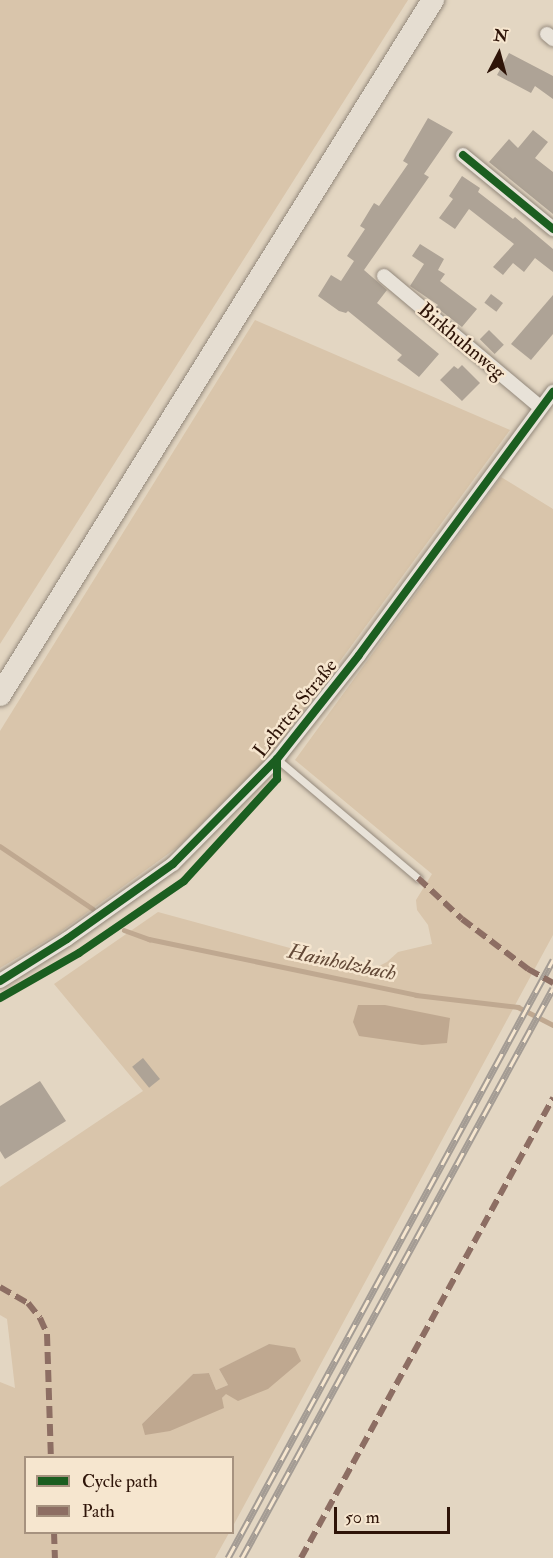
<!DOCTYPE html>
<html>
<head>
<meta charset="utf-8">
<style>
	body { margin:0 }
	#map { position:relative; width:553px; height:1558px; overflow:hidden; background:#e3d6c2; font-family:"IM FELL Double Pica",serif }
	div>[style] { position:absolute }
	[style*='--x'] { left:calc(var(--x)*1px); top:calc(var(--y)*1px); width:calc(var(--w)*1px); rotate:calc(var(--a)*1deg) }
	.green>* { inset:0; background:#d9c5ab }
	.water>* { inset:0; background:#bfa890 }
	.stream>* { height:4.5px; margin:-2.25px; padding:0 2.25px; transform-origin:2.25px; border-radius:2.25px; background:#bfa890 }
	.building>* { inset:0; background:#aea396; transform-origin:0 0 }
	.roads { filter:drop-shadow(0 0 2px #93887b) drop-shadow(0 0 2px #93887b) }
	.service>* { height:7px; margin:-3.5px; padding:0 3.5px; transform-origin:3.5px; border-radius:3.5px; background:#e8e2d8 }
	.minor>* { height:14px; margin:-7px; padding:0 7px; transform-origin:7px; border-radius:7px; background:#e8e2d8 }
	.primary>* { height:22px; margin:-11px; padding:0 11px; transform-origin:11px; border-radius:11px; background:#e5ddd1 }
	.rail>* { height:7px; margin-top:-3.5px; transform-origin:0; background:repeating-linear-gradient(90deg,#f6e6cf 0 14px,#a49c94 0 28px); box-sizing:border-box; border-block:2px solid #a49c94 }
	.quiet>* { height:6px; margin-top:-3px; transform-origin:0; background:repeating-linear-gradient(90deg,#8d6e63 0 12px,transparent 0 18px) }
	.cycleway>* { height:8px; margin:-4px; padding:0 4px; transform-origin:4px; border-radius:4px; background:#1b5e20 }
	span { translate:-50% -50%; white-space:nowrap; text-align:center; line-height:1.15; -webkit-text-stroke:5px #f6e6cf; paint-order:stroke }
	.street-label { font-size:20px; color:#2e1408 }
	.water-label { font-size:21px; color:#624836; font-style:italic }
	.legend { position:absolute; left:24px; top:1456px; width:210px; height:78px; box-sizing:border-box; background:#f6e6cf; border:2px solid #a6927f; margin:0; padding:8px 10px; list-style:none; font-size:18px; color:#2e1408 }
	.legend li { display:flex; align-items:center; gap:12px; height:30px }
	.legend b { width:30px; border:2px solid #a6927f }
	.north { position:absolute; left:469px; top:24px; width:60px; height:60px; -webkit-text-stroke:4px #f6e6cf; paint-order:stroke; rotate:6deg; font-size:16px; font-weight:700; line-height:24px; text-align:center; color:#2e1408 }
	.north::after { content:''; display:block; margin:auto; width:21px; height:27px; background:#2e1408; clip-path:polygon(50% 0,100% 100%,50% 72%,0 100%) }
	.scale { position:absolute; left:334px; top:1507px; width:116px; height:27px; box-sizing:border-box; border:3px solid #2e1408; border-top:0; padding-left:8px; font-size:18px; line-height:21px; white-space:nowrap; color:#2e1408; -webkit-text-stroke:4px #f6e6cf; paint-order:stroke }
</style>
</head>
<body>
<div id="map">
	<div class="green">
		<i style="clip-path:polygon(0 0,408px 0,0 644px)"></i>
		<i style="clip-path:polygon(255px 320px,510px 430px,271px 755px,179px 846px,59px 933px,0 968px,0 731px)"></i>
		<i style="clip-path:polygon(evenodd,501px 477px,553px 509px,553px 935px,233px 1526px,232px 1458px,26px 1458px,26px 1532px,229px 1533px,215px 1558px,0 1558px,0 1382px,15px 1388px,7px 1319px,0 1315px,0 1187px,143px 1091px,54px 984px,158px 912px,301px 951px,322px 962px,326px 967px,363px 974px,387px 962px,398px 952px,432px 944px,428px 925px,417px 910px,416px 900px,432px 874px,295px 760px,501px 477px,269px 1344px,222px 1398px,142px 1424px,193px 1374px,209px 1373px,216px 1390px,228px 1385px,219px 1369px,269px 1344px)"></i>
	</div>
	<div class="water">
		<i style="clip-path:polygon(358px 1005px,385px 1005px,450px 1018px,447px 1043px,422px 1045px,359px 1036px,353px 1022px)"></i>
		<i style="clip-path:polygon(269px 1344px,295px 1348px,301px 1361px,268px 1389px,238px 1401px,226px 1394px,222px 1398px,224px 1408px,170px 1431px,145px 1435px,142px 1424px,193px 1374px,209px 1373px,216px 1390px,228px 1385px,219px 1369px)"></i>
	</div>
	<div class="stream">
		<i style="--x:0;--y:846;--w:112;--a:34.1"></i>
		<i style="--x:124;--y:930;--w:27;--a:20"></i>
		<i style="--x:149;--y:939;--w:273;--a:11.8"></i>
		<i style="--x:416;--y:995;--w:103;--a:6.7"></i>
		<i style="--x:518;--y:1007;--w:39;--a:27"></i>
	</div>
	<div class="building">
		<i style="clip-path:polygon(509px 53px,553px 76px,553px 99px,535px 86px,531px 93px,497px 75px)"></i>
		<i style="clip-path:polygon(428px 118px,453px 132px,424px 174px,429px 177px,364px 270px,387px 290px,377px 303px,439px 354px,419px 377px,397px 360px,402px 355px,348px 311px,346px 313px,339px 311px,318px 296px,331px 275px,341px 281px,354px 261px,347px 256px,365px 229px,360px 226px,374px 203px,379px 206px,408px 164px,403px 161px)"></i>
		<i style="clip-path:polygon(533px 130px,548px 142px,535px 158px,553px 172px,553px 214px,489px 162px,509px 139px,518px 148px)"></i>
		<i style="clip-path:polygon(462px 176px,480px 188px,478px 192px,513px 219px,515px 217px,553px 249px,553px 272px,535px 258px,524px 272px,513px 263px,503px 275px,493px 267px,514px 244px,469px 209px,455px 229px,439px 218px,453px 199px,449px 196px)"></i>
		<i style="clip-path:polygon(420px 244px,444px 259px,438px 270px,445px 274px,440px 281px,477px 309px,462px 327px,436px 307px,438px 305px,410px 286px,424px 264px,412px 256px)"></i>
		<i style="left:491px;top:294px;width:15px;height:11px;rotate:37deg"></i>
		<i style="clip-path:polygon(553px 295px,553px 334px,531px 360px,511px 344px)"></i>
		<i style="left:489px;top:330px;width:21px;height:13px;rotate:45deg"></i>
		<i style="clip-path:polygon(462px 365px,480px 383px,462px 401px,440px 380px,454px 366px,458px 369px)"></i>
		<i style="left:143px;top:1058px;width:27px;height:14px;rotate:51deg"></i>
		<i style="clip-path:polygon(40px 1081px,66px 1121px,5px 1159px,0 1151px,0 1106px)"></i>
	</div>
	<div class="roads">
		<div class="service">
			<i style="--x:277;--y:759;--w:185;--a:40.2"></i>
		</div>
		<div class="minor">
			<i style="--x:547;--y:34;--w:8;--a:40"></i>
			<i style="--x:463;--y:155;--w:117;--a:39.4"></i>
			<i style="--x:384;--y:276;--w:204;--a:40"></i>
			<i style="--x:0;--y:981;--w:79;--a:-32.1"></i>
			<i style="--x:67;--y:939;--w:130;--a:-35.3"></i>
			<i style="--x:173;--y:864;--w:148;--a:-45.3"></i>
			<i style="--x:277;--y:759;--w:132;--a:-51.7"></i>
			<i style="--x:359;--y:655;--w:327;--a:-53.6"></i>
		</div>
		<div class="primary">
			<i style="--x:0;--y:695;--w:819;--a:-58.08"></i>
		</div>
	</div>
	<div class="rail">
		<i style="--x:228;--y:1558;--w:681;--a:-61.48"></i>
		<i style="--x:242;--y:1558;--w:649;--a:-61.38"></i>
	</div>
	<div class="quiet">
		<i style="--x:418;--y:878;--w:60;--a:43"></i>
		<i style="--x:462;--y:919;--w:83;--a:37.1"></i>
		<i style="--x:528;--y:969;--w:29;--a:29"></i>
		<i style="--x:0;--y:1287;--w:32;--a:30"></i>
		<i style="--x:28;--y:1303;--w:19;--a:51"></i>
		<i style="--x:40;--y:1318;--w:17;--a:66"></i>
		<i style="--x:47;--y:1334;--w:124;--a:88.2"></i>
		<i style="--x:54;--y:1532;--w:26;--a:88"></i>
		<i style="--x:301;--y:1558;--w:525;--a:-61.28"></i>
	</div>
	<div class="cycleway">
		<i style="--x:463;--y:155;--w:117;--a:39.4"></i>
		<i style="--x:0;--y:981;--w:79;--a:-32.1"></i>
		<i style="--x:67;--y:939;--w:130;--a:-35.3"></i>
		<i style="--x:173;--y:864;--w:148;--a:-45.3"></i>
		<i style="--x:277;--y:759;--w:132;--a:-51.7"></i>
		<i style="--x:359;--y:655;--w:327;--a:-53.6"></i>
		<i style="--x:0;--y:998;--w:91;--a:-29.7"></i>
		<i style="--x:79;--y:953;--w:127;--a:-34.4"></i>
		<i style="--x:184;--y:881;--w:138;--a:-47.6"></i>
		<i style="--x:277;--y:779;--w:20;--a:-90"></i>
	</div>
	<div class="street-label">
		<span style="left:462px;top:341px;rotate:40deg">Birkhuhnweg</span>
		<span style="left:295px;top:708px;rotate:-51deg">Lehrter Straße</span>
	</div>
	<div class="water-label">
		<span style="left:342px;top:963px;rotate:12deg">Hainholzbach</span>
	</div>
	<ul class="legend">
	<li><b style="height:8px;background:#1b5e20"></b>Cycle path</li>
	<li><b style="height:8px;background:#8d6e63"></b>Path</li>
	</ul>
	<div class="north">N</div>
	<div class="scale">50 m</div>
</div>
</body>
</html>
